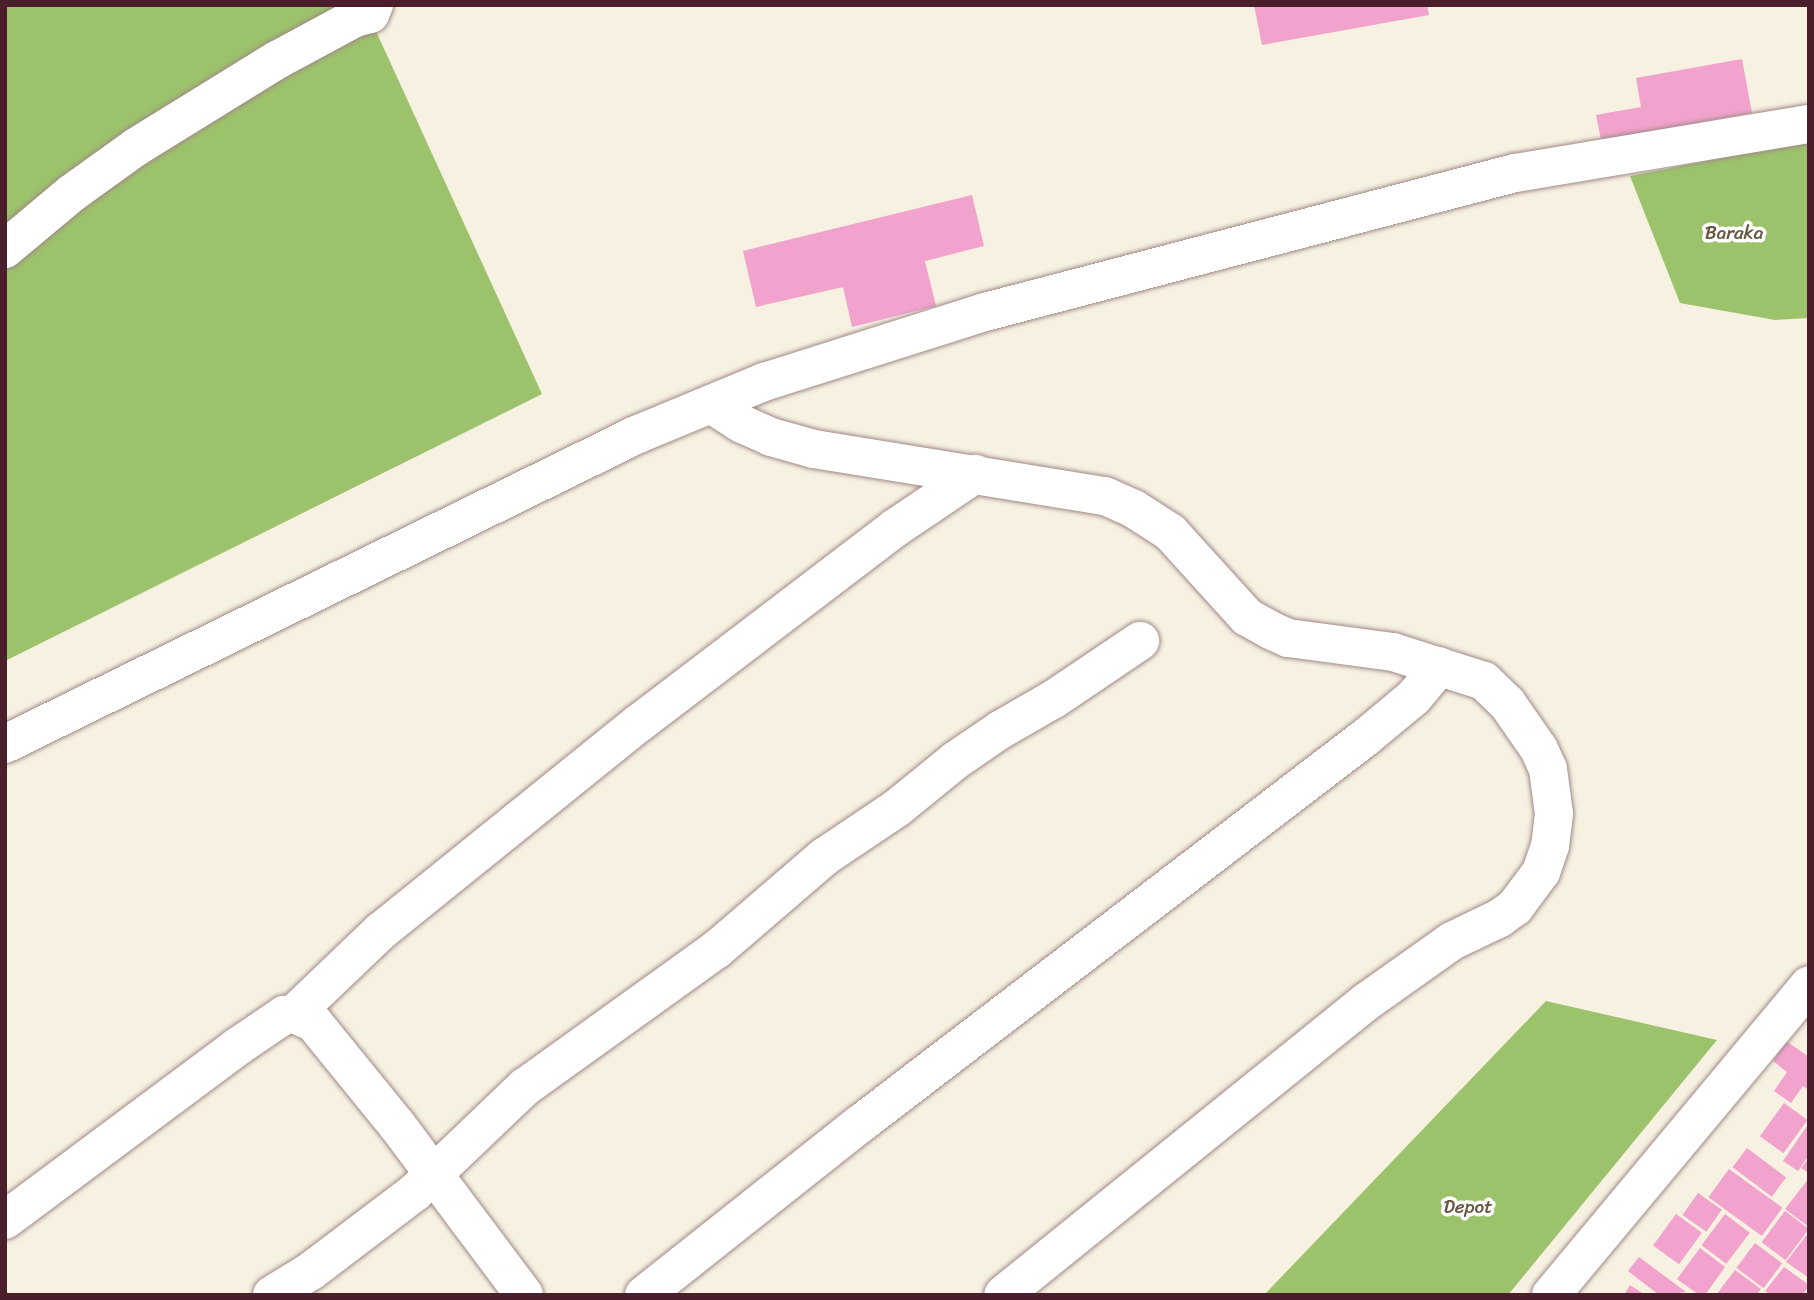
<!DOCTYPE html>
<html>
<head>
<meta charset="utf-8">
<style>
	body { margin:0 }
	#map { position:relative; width:1814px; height:1300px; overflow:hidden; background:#f6f1e1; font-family:Sriracha,sans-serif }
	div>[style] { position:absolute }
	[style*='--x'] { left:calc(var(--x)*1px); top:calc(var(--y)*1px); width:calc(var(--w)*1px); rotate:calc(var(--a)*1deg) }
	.green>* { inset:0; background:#9dc26c }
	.building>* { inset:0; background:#f1a2cd; transform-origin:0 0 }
	.roads { filter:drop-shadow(0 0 2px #a08886) drop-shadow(0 0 2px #a08886) }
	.minor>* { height:38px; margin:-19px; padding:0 19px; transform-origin:19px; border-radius:19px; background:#fff }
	span { translate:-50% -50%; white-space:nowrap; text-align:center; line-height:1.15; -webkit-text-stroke:7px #fff; paint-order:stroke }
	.park-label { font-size:19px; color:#675842 }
	.frame { position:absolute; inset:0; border:7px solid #4a1f2b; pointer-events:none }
</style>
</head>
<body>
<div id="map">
	<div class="green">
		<i style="clip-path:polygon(5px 5px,364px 5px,542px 394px,5px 661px)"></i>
		<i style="clip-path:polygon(1809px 141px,1809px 318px,1775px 320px,1680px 303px,1630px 176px)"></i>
		<i style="clip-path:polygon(1546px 1001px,1717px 1040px,1508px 1295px,1264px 1295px)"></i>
	</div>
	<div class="building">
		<i style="clip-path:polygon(1254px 5px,1427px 5px,1429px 15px,1262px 45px)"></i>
		<i style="clip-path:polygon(1742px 59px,1752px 113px,1601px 140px,1596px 115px,1641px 107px,1636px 78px)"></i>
		<i style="clip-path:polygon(972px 195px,984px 246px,925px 261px,936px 306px,852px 327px,843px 287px,756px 307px,743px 251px)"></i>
		<i style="clip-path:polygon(1786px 1041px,1809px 1057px,1809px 1090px,1803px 1086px,1791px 1103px,1774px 1091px,1787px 1072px,1773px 1061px)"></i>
		<i style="left:1784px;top:1103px;width:29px;height:41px;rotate:36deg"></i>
		<i style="clip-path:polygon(1809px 1123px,1809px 1155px,1798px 1171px,1783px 1161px)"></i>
		<i style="left:1747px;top:1148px;width:49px;height:24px;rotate:37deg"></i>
		<i style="clip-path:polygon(1809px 1158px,1809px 1173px,1801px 1168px)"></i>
		<i style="left:1729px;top:1169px;width:66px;height:35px;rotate:36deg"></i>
		<i style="clip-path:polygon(1809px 1178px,1809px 1227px,1785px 1209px)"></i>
		<i style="left:1698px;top:1193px;width:29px;height:27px;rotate:35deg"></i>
		<i style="left:1785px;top:1211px;width:30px;height:39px;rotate:37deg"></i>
		<i style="left:1676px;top:1214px;width:32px;height:39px;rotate:36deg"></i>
		<i style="left:1725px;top:1214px;width:31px;height:39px;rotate:37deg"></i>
		<i style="clip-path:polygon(1809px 1232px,1809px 1278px,1786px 1262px)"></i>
		<i style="left:1755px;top:1243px;width:34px;height:31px;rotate:37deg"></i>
		<i style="clip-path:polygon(1700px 1248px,1725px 1267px,1705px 1295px,1699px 1295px,1677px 1279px)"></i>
		<i style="clip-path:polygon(1639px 1257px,1686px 1292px,1659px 1295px,1628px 1271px)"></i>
		<i style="clip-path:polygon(1784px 1267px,1809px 1285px,1803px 1295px,1770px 1295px,1765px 1291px)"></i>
		<i style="clip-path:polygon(1735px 1270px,1761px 1289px,1756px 1295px,1716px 1295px)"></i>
		<i style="clip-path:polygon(1630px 1285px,1645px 1295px,1624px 1295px)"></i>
	</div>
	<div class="roads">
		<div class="minor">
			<i style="--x:5;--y:249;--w:87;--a:-39.9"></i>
			<i style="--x:72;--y:193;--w:79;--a:-35.7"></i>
			<i style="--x:136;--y:147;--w:166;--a:-31.7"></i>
			<i style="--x:277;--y:60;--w:89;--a:-28.3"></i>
			<i style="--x:355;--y:18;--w:16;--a:-15"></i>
			<i style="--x:370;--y:14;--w:10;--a:-66"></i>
			<i style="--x:711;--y:404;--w:37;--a:33"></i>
			<i style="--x:742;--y:424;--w:32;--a:24"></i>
			<i style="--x:771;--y:437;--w:45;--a:15.6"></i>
			<i style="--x:814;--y:449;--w:295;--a:9.2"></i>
			<i style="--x:1105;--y:496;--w:32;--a:24"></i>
			<i style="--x:1134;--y:509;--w:43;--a:32.6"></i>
			<i style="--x:1170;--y:532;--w:115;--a:47.8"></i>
			<i style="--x:1247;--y:617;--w:26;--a:29"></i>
			<i style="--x:1270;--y:630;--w:20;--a:24"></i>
			<i style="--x:1288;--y:638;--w:106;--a:7.6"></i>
			<i style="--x:1393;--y:652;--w:96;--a:17.7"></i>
			<i style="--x:1484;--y:681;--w:32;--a:44"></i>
			<i style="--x:1507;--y:703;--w:56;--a:55.2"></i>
			<i style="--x:1539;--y:749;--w:22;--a:66"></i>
			<i style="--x:1548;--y:769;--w:45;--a:82.4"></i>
			<i style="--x:1554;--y:814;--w:32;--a:97"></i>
			<i style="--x:1550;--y:846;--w:28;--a:109"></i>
			<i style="--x:1541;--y:872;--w:44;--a:126.6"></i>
			<i style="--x:1515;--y:907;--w:19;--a:144"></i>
			<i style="--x:1500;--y:918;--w:53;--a:154.4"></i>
			<i style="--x:1452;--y:941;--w:105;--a:144.7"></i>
			<i style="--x:1366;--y:1002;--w:466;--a:141.1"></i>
			<i style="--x:5;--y:744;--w:703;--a:-26.09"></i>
			<i style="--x:636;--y:435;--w:139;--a:-22.5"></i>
			<i style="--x:764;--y:382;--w:232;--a:-17.6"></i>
			<i style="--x:985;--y:312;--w:548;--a:-14.7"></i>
			<i style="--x:1515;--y:173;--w:298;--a:-9.5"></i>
			<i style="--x:294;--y:1014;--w:120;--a:-43.7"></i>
			<i style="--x:381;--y:931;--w:331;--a:-38.9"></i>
			<i style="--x:639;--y:723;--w:322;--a:-37.3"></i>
			<i style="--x:895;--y:528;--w:97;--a:-34"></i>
			<i style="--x:5;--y:1220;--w:289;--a:-36.7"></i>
			<i style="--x:237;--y:1047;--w:57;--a:-34.2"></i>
			<i style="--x:284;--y:1015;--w:10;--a:-6"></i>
			<i style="--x:294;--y:1014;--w:22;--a:24"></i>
			<i style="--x:314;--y:1023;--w:132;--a:50.9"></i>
			<i style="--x:397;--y:1125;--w:212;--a:53.2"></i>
			<i style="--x:272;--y:1295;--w:46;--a:-31.6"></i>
			<i style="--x:311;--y:1271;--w:131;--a:-37.2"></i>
			<i style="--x:415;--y:1192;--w:152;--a:-43.7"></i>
			<i style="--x:525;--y:1087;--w:235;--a:-35.7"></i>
			<i style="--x:716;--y:950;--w:143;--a:-40.7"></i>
			<i style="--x:824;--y:857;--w:88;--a:-33.9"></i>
			<i style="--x:897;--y:808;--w:76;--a:-39.1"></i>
			<i style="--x:956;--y:760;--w:53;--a:-34.3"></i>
			<i style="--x:1000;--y:730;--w:62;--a:-29.9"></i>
			<i style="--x:1054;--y:699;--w:104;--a:-34"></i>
			<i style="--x:644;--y:1295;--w:275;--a:-38.4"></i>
			<i style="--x:860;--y:1124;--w:637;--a:-37.41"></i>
			<i style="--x:1366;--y:737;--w:62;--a:-39.8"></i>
			<i style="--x:1414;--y:697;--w:40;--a:-50"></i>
			<i style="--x:1551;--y:1295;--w:403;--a:-50.2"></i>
		</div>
	</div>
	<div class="park-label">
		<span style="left:1734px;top:233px">Baraka</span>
		<span style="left:1468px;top:1207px">Depot</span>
	</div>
	<div class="frame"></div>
</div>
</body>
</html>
